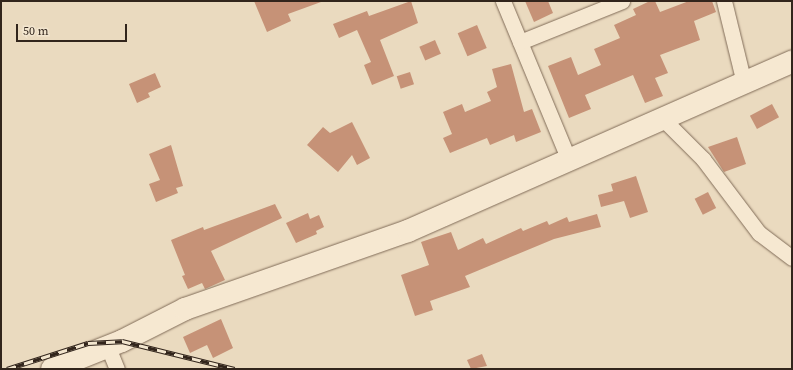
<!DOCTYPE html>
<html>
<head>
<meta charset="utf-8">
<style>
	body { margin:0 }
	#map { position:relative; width:793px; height:370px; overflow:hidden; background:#eadabf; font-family:"Source Serif 4",serif }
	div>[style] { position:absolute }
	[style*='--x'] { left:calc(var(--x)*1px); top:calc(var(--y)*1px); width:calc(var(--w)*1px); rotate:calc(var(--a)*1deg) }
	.building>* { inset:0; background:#c69277; transform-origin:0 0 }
	.roads { filter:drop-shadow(0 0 1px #816c58) drop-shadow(0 0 1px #816c58) }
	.minor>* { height:15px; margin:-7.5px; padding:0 7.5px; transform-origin:7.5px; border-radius:7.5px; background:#f6e8d1 }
	.secondary>* { height:22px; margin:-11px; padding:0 11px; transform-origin:11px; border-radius:11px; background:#f6e8d1 }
	.rail>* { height:4.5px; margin-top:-2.25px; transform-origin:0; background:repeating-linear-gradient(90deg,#f2e5ce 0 9px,#32251c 0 18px); box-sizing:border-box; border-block:1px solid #32251c }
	span { translate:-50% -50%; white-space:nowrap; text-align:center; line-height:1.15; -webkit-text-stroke:4px #f2e5ce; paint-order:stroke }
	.frame { position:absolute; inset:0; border:2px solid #32251c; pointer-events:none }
	.scale { position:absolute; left:16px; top:24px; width:111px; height:18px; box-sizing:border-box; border:2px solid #32251c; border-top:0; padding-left:5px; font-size:12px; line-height:14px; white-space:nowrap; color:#32251c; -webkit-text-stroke:3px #f2e5ce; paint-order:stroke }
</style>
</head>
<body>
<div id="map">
	<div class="building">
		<i style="clip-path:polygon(254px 1px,321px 1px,321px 2px,288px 14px,291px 21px,267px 32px)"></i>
		<i style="clip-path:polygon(411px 1px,418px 23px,380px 40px,394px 76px,372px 85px,364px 65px,371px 62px,357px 30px,339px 38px,333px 24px,367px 11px,369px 16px)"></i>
		<i style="clip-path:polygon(525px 1px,548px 1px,553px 13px,534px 22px)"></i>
		<i style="clip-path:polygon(650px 1px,655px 1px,660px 12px,689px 1px,712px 1px,716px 12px,694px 21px,700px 40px,660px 55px,668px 73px,655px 78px,663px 96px,645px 103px,633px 75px,585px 95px,591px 109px,569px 118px,548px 66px,571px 57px,578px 75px,601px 65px,594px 49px,620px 38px,614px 25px,636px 15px,633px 9px)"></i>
		<i style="left:477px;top:25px;width:25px;height:21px;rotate:67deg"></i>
		<i style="left:435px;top:40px;width:15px;height:17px;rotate:67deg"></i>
		<i style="clip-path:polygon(511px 64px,524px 112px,532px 109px,541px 132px,516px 142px,514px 135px,490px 145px,487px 138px,450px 153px,443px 138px,452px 134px,443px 112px,462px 104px,465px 112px,491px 101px,487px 92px,497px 87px,492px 69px)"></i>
		<i style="left:410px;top:72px;width:13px;height:14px;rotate:72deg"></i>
		<i style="clip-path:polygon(155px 73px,161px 87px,148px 93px,150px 97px,137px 103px,129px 84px)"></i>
		<i style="left:772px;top:104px;width:15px;height:25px;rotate:62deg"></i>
		<i style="clip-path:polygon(352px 122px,370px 158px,357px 165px,352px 155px,338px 172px,307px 145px,323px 127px,330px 133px)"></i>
		<i style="clip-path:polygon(737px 137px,746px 164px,724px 172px,708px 147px)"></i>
		<i style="clip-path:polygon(171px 145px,183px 186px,176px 188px,178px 193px,156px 202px,149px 184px,160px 180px,149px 154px)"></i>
		<i style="clip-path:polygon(636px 176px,648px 212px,630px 218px,624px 201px,601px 207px,598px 195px,613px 191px,611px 184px)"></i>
		<i style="left:708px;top:192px;width:18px;height:15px;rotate:63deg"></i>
		<i style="clip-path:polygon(275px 204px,282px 218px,211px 251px,225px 280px,205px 289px,202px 283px,188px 289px,182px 276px,185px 275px,171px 240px,203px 227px,204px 230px)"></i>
		<i style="clip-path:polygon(308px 213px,310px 219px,319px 215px,324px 227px,316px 231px,317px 234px,296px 243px,286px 223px)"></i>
		<i style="clip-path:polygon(597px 214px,601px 227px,554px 239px,465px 276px,470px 287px,430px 301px,433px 310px,415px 316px,401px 275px,429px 265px,421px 242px,451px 232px,458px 250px,483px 238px,486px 244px,521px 228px,523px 231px,547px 221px,549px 225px,567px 217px,569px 222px)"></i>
		<i style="clip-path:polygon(221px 319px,233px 348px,213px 358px,207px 345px,190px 353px,183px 337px)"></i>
		<i style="clip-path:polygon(482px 354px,487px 366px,471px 369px,467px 360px)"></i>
	</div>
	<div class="roads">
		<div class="minor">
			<i style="--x:503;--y:1;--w:172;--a:67.5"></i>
			<i style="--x:724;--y:1;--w:84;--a:76.3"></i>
			<i style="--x:520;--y:42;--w:110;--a:-21.9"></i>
			<i style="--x:663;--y:119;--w:57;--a:45"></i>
			<i style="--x:703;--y:159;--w:93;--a:52.9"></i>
			<i style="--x:759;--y:233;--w:41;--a:37.1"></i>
			<i style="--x:108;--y:347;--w:24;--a:68"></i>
		</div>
		<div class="secondary">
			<i style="--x:52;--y:369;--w:75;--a:-21.8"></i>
			<i style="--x:122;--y:341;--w:71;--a:-26.9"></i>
			<i style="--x:185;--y:309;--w:236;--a:-19.3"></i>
			<i style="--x:408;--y:231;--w:420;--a:-23.8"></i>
		</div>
	</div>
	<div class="rail">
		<i style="--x:7;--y:369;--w:85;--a:-17.8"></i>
		<i style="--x:88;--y:343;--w:34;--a:-3"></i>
		<i style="--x:122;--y:341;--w:116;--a:13.9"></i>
	</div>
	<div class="frame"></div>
	<div class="scale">50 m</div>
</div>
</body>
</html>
